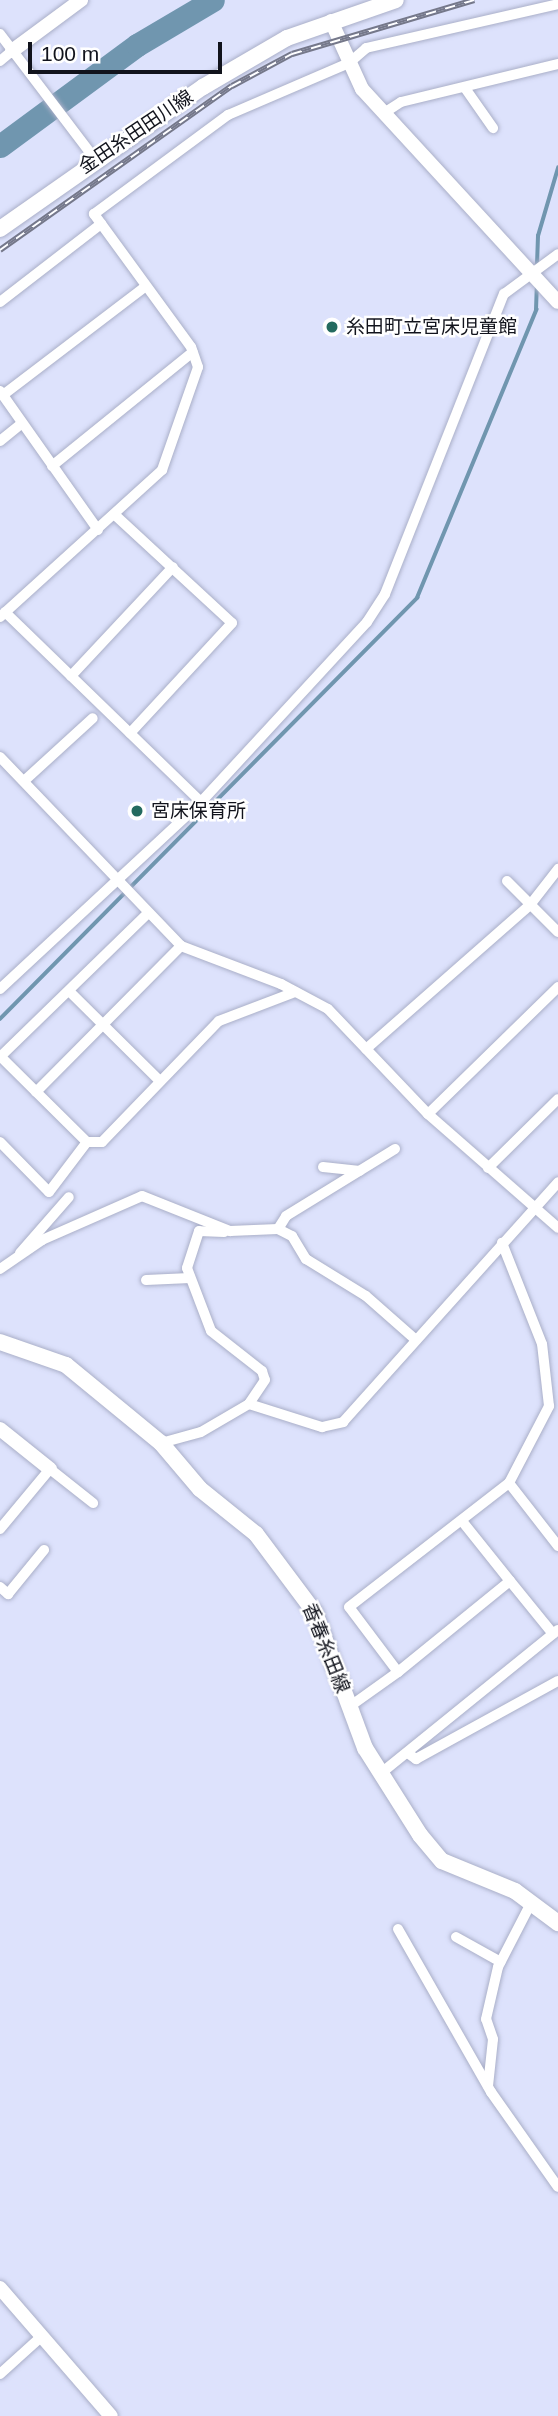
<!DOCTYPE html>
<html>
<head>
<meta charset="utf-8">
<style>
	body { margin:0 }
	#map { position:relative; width:558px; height:2416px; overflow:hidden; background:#dde2fc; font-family:Arial,"Noto Sans JP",sans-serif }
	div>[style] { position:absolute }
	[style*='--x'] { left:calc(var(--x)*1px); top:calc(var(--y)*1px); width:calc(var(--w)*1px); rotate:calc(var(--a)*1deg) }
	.stream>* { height:3.5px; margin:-1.75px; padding:0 1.75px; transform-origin:1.75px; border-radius:1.75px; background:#7096af }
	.river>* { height:23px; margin:-11.5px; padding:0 11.5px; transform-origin:11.5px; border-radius:11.5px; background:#7096af }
	.roads { filter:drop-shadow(0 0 2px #aaafc8) drop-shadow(0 0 2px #aaafc8) }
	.minor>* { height:10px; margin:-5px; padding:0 5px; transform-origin:5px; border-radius:5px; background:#fff }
	.tertiary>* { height:14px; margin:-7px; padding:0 7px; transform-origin:7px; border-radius:7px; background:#fff }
	.secondary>* { height:16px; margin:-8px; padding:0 8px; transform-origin:8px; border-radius:8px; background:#fff }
	.rail>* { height:6px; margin-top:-3px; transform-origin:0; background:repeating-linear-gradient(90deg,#fff 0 10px,#75788a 0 20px); box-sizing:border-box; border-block:2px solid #75788a }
	.dots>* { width:19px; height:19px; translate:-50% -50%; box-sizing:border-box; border:4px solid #fff; border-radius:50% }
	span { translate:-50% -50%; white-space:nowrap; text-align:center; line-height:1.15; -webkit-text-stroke:5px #fff; paint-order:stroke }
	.street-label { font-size:19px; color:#11131c }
	.poi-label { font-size:19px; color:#11131c }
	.left { translate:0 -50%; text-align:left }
	.scale { position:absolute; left:28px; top:42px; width:194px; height:32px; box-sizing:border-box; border:4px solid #11131c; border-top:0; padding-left:9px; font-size:21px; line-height:24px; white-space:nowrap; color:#11131c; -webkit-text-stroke:5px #fff; paint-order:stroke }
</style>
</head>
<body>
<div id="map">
	<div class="stream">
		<i style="--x:537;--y:265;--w:29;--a:-88"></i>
		<i style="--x:538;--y:236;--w:71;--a:-73.6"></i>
		<i style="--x:0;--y:1019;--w:593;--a:-45.27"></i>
		<i style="--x:417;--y:598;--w:312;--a:-67.5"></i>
		<i style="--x:536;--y:310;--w:23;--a:-88"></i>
	</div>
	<div class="river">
		<i style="--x:0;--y:146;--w:170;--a:-36.4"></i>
		<i style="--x:137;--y:45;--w:88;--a:-30.6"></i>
	</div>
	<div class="roads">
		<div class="minor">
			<i style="--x:0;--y:34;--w:157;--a:52.8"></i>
			<i style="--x:0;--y:61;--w:16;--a:-40"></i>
			<i style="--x:465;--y:88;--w:49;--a:55"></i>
			<i style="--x:384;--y:113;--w:20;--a:-33"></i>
			<i style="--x:401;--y:102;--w:162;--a:-13.6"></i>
			<i style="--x:0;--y:302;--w:128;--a:-37.7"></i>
			<i style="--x:0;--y:391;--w:170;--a:54.8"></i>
			<i style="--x:3;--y:395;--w:178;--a:-37.3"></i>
			<i style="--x:0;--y:441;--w:28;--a:-39"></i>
			<i style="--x:52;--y:466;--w:181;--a:-39"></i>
			<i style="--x:115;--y:515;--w:159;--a:42.7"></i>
			<i style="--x:232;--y:623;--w:150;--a:132.8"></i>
			<i style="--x:5;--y:612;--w:273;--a:44.1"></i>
			<i style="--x:0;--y:617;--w:219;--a:-42.2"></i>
			<i style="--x:162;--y:470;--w:109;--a:-70.7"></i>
			<i style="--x:198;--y:367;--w:21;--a:-109"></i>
			<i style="--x:191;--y:347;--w:165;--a:-126.1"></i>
			<i style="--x:94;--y:214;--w:167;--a:-36.5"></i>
			<i style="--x:228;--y:115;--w:132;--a:-23.3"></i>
			<i style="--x:349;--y:63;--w:23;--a:-41"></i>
			<i style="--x:366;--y:48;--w:197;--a:-12.9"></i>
			<i style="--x:71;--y:676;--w:149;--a:-46.9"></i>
			<i style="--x:0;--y:757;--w:262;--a:46.2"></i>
			<i style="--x:181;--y:946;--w:107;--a:20.8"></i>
			<i style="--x:281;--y:984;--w:53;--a:28"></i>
			<i style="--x:328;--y:1009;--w:145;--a:46.4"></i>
			<i style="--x:428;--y:1114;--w:173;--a:41.2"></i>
			<i style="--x:24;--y:781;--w:93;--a:-42.4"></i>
			<i style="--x:507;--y:881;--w:72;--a:45"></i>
			<i style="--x:0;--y:989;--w:275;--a:-42.9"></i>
			<i style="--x:201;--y:802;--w:245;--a:-47.3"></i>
			<i style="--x:367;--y:622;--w:33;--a:-57"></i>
			<i style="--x:385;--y:594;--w:323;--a:-68.4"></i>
			<i style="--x:504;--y:294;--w:67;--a:-36.5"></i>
			<i style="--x:69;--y:991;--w:127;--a:44.7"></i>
			<i style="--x:366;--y:1049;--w:218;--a:-41.3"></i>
			<i style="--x:530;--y:905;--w:46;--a:-52.1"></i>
			<i style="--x:0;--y:1057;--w:205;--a:-44.2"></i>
			<i style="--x:1;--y:1057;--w:121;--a:44.7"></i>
			<i style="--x:87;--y:1142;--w:15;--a:0"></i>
			<i style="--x:102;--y:1142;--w:168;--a:-46"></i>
			<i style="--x:219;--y:1021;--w:81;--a:-20.9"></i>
			<i style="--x:36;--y:1092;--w:206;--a:-45.2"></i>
			<i style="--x:428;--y:1114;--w:182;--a:-44.3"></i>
			<i style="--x:0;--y:1142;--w:70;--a:45.6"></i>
			<i style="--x:49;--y:1192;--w:63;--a:-52.8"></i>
			<i style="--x:323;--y:1167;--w:37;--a:6"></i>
			<i style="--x:488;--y:1168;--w:98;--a:-44.6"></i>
			<i style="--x:278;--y:1229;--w:15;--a:-58"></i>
			<i style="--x:286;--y:1216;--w:128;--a:-31.6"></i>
			<i style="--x:224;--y:1232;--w:25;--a:-178"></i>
			<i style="--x:199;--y:1231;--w:39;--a:108"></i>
			<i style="--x:187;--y:1268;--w:67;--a:69.1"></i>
			<i style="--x:211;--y:1331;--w:65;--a:38.1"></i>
			<i style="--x:262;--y:1371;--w:9;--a:72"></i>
			<i style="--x:265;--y:1380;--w:29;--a:124"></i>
			<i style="--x:20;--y:1253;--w:74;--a:-48.8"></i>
			<i style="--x:0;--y:1269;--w:51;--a:-34.6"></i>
			<i style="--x:42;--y:1240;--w:109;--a:-23.7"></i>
			<i style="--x:142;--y:1196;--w:95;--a:21.7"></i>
			<i style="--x:230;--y:1231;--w:48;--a:-2.4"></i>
			<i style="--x:278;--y:1229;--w:16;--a:27"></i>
			<i style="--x:292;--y:1236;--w:27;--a:59"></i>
			<i style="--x:306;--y:1259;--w:70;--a:31.7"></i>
			<i style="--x:366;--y:1296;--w:65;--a:41.3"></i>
			<i style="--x:146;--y:1280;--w:44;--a:-2.6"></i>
			<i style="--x:161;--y:1443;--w:41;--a:-15.4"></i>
			<i style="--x:201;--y:1432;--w:56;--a:-30.3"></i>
			<i style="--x:249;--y:1404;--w:77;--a:17.5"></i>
			<i style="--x:322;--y:1427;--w:22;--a:-13"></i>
			<i style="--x:343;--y:1422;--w:322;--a:-48.1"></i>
			<i style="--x:509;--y:1483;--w:80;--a:52.1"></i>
			<i style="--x:0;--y:1529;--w:78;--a:-50.2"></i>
			<i style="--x:50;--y:1469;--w:55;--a:38.3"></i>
			<i style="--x:510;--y:1581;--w:68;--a:50.9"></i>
			<i style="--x:0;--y:1587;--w:11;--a:41"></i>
			<i style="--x:8;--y:1594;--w:57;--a:-50.7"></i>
			<i style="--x:398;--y:1672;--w:144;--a:-39.1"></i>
			<i style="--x:510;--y:1581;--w:77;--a:-128.7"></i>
			<i style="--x:349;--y:1707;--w:60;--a:-35.5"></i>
			<i style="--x:398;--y:1672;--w:81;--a:-127"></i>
			<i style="--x:349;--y:1607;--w:202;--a:-37.8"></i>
			<i style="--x:509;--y:1483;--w:87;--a:-62.5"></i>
			<i style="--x:549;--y:1406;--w:62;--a:-96.4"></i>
			<i style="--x:542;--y:1344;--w:109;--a:-111.6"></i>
			<i style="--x:409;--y:1754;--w:9;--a:36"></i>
			<i style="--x:416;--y:1759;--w:162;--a:-28.8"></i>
			<i style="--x:380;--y:1774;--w:229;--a:-39"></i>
			<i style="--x:398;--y:1929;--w:188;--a:60.3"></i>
			<i style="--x:491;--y:2092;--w:116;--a:54.8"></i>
			<i style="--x:456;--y:1937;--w:51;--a:29.1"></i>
			<i style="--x:488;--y:2086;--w:47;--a:-83.9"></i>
			<i style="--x:493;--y:2039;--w:21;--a:-109"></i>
			<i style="--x:486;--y:2019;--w:53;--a:-77"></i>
			<i style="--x:498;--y:1967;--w:70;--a:-62.7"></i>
			<i style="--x:0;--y:2374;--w:57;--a:-42.1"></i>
		</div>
		<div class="tertiary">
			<i style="--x:331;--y:21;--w:75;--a:65.5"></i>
			<i style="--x:362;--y:89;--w:289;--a:47.4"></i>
			<i style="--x:12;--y:51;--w:86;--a:-36.5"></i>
			<i style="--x:0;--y:1429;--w:64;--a:38.7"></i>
			<i style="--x:0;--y:2288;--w:169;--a:49.1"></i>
		</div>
		<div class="secondary">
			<i style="--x:0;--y:229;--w:248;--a:-35"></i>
			<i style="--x:203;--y:87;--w:97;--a:-30.3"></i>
			<i style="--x:287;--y:38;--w:115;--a:-19.2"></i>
			<i style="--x:0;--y:1342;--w:70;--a:19.2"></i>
			<i style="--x:66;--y:1365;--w:123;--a:39.4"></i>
			<i style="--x:161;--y:1443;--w:60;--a:49.7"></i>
			<i style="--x:200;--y:1489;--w:72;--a:38.8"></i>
			<i style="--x:256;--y:1534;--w:99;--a:53.2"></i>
			<i style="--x:315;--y:1613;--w:144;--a:69.7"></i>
			<i style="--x:365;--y:1748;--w:103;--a:57.7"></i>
			<i style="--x:420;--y:1835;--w:34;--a:50"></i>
			<i style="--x:442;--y:1861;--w:79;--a:22.3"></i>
			<i style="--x:515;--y:1891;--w:54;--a:36.7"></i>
		</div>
	</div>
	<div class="rail">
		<i style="--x:0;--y:250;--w:284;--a:-35.3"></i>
		<i style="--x:232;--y:86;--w:68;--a:-28.1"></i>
		<i style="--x:292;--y:54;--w:190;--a:-16.5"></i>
	</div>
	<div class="dots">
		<i style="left:332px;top:327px;background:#236a5f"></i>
		<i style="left:137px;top:811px;background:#236a5f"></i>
	</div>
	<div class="street-label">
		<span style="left:136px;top:132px;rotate:-34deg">金田糸田田川線</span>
		<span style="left:326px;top:1648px;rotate:68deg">香春糸田線</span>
	</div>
	<div class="poi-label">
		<span class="left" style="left:346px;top:327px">糸田町立宮床児童館</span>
		<span class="left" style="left:151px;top:811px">宮床保育所</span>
	</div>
	<div class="scale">100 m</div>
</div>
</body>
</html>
